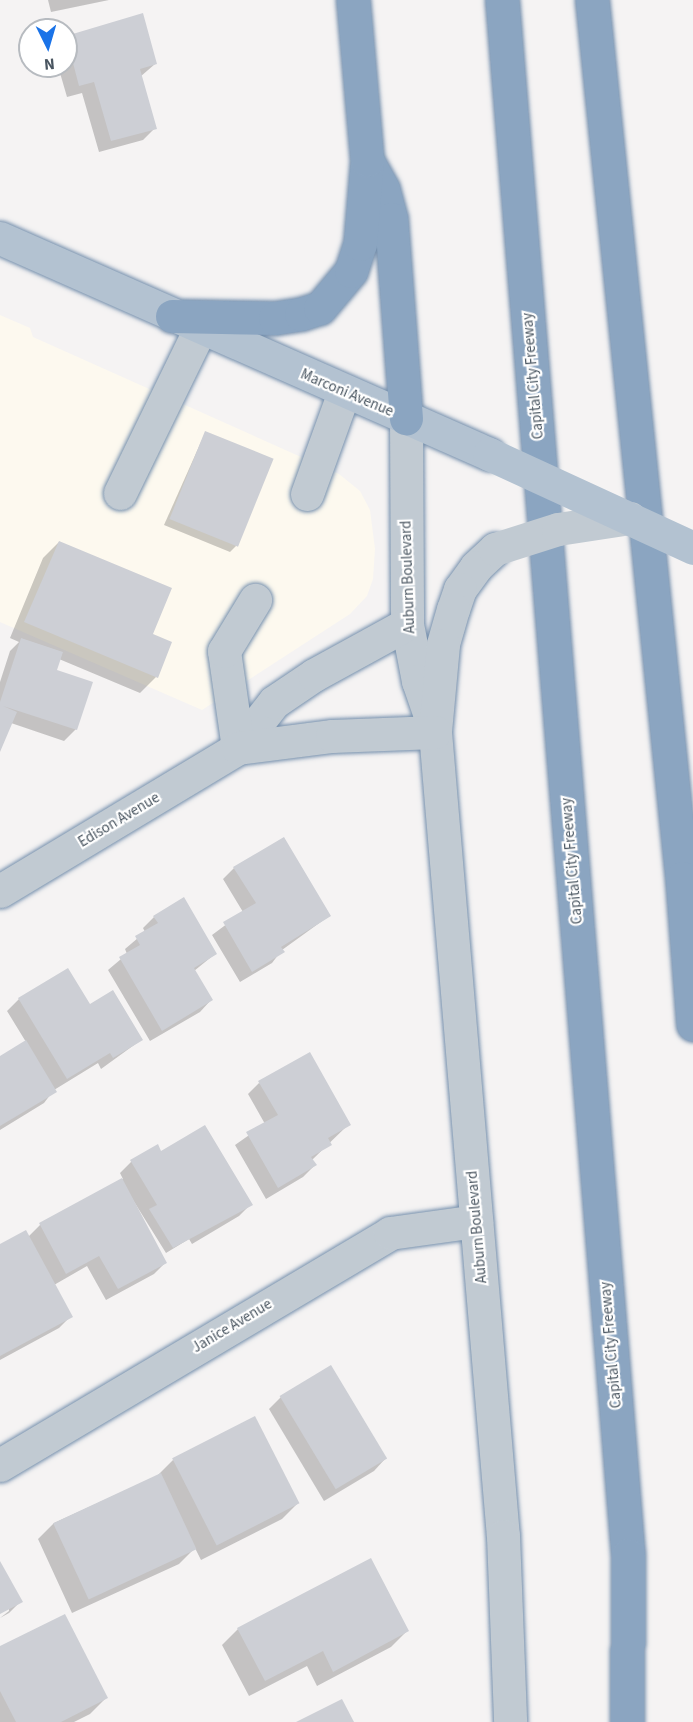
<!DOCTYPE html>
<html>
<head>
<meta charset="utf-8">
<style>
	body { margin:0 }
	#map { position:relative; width:693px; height:1722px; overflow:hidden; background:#f5f3f3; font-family:"Source Sans 3",sans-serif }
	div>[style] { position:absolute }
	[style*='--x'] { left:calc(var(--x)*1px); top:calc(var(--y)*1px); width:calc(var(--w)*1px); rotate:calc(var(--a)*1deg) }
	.commercial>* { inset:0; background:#fdf9ef }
	.shadow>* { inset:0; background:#0003 }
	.building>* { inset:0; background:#cdcfd5; transform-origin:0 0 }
	.roads { filter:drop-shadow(0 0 2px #7690ad) drop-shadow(0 0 2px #7690ad) }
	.minor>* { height:33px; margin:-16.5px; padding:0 16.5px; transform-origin:16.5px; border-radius:16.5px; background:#c1cad2 }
	.major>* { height:33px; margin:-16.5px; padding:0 16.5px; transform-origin:16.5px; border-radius:16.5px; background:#b3c2d1 }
	.highway>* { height:33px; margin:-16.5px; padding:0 16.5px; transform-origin:16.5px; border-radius:16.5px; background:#8ba5c1 }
	.minor-bridge>* { height:33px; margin:-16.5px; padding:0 16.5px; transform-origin:16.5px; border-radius:16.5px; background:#c1cad2 }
	.major-bridge>* { height:33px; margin:-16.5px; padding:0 16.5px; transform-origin:16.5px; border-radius:16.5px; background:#b3c2d1 }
	span { translate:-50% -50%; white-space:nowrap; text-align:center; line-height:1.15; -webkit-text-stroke:4.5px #fff; paint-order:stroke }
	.street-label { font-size:15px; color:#4a5661 }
	.north { position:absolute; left:18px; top:18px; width:60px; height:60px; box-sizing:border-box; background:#fff; border:2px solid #b7bbc0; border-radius:50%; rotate:175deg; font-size:16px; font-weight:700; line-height:24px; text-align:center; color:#4a5661 }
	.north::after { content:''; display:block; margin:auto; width:21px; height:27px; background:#1a73e8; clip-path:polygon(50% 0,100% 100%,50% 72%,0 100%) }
</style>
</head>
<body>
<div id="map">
	<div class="commercial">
		<i style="clip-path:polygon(0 315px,30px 328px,33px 337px,339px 474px,360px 491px,370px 510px,375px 549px,373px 579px,367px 596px,350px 614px,202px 710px,0 622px)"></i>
	</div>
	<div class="shadow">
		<i style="clip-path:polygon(48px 0,109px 0,51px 12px)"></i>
		<i style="clip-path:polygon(142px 15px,155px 64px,140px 77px,155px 128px,143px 140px,99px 152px,82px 93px,67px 97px,58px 66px,66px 66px,66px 37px)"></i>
		<i style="clip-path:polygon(205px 433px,236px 546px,230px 552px,164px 525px)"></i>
		<i style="clip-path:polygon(59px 542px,151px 634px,156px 677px,140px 693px,59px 659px,55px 671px,76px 729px,64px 741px,11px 723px,0 748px,0 682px,10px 651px,19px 642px,10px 638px,43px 558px)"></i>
		<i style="clip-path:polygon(234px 868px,329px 916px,282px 950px,272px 963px,240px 982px,212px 935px,243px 912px,223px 879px)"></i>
		<i style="clip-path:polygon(154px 917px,215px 954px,194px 971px,211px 1000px,200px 1012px,150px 1041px,108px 970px,127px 954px,125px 949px,145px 932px,143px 928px)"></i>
		<i style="clip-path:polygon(68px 970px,90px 1006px,141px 1040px,101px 1069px,98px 1063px,54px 1090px,44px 1103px,0 1130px,0 1058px,26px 1042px,7px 1011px,19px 999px)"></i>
		<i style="clip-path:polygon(259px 1083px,349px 1124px,312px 1160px,315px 1165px,303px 1177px,266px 1199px,235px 1145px,265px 1124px,248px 1094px)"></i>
		<i style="clip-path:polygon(161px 1153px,251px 1204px,239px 1216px,192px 1244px,189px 1239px,166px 1253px,123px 1184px,165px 1263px,154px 1274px,106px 1300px,87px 1266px,54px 1285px,71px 1316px,59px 1328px,0 1360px,0 1246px,28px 1237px,40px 1225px,123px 1179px,120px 1173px,131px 1162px)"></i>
		<i style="clip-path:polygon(281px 1397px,385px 1459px,374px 1471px,324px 1501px,269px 1409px)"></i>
		<i style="clip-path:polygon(173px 1460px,298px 1503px,282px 1519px,201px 1560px,195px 1548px,179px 1564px,72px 1613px,38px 1539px,54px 1523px,157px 1476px)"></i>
		<i style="clip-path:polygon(0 1564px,21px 1601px,9px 1613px,0 1618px,9px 1611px,9px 1607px,0 1612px)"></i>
		<i style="clip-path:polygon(238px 1629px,407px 1631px,391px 1647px,317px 1686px,307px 1666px,249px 1696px,222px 1645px)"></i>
		<i style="clip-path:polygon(0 1648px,106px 1698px,90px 1714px,74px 1722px,0 1722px)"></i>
	</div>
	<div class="building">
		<i style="clip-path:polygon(143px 13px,157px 64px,140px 69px,157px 129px,111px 141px,94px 82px,79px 86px,66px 36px)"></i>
		<i style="left:205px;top:431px;width:74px;height:95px;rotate:22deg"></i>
		<i style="clip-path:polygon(59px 541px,172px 588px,153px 634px,172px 642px,158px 678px,24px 622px)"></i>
		<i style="clip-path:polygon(21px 638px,63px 652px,57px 670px,93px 682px,77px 730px,3px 706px,17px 712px,0 752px,0 702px)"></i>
		<i style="clip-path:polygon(284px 837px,331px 916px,281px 947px,285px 952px,252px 972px,223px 922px,256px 903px,233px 867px)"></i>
		<i style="clip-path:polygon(184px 897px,217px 954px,194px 968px,213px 1000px,162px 1031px,119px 957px,140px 945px,135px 936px,158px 923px,153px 916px)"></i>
		<i style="clip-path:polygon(68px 968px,90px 1004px,113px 990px,143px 1040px,113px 1058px,110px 1053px,67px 1079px,18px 998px)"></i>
		<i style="clip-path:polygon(26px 1040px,57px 1092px,0 1126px,0 1056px)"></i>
		<i style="clip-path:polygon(310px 1052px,351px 1125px,328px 1138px,332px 1145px,311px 1157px,317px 1165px,278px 1188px,246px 1132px,278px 1115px,258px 1081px)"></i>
		<i style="clip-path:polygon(205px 1125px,253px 1205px,173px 1248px,149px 1209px,157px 1205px,130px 1160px,158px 1144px,161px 1151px)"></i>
		<i style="clip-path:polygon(122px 1178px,167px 1263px,118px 1289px,99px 1256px,66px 1274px,39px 1223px)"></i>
		<i style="clip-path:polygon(26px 1230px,73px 1317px,0 1356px,0 1244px)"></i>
		<i style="left:331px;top:1365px;width:109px;height:60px;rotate:59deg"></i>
		<i style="left:255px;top:1416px;width:98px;height:93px;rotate:63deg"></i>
		<i style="left:161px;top:1473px;width:84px;height:119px;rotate:65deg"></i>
		<i style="clip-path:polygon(371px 1558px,409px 1631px,333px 1672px,323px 1651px,265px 1681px,237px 1628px)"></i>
		<i style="clip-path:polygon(0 1561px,23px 1602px,0 1614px)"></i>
		<i style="clip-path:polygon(65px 1614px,108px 1698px,61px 1722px,16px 1722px,0 1691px,0 1646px)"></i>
		<i style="clip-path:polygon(342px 1699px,354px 1722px,296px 1722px)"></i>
	</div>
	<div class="roads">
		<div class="minor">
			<i style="--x:406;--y:418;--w:206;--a:89.7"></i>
			<i style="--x:407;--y:624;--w:58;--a:79.1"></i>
			<i style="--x:418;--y:681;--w:37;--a:71"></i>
			<i style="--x:120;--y:493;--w:182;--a:-64"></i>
			<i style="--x:307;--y:494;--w:109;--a:-70.1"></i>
			<i style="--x:495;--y:549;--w:26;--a:137"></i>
			<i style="--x:476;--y:567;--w:27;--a:126"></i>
			<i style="--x:460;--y:589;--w:21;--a:109"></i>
			<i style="--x:453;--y:609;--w:37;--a:106"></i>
			<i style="--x:443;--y:645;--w:87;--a:95.3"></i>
			<i style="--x:435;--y:732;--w:807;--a:85.17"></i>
			<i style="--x:503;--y:1536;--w:186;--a:87.8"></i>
			<i style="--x:238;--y:748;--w:58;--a:-52"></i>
			<i style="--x:274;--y:702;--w:48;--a:-34"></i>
			<i style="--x:314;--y:675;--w:106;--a:-28.7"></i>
			<i style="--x:238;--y:748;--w:98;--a:-98.2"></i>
			<i style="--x:224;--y:651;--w:60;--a:-58.7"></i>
			<i style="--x:0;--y:891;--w:278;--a:-31"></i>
			<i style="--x:238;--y:748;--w:95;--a:-7.3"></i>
			<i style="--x:332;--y:736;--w:103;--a:-2.2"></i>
			<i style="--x:0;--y:1465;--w:454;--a:-30.7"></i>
			<i style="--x:390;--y:1233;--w:87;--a:-7.9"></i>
		</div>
		<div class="major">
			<i style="--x:0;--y:238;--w:535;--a:23.83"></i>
		</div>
		<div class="highway">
			<i style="--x:502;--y:0;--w:1560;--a:85.37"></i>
			<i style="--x:628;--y:1555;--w:167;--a:90.3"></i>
			<i style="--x:592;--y:0;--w:883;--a:84.15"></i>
			<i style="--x:682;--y:878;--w:147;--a:85.7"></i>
			<i style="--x:368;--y:162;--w:31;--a:61"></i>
			<i style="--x:383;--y:189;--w:31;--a:75"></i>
			<i style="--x:391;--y:219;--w:200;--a:85.7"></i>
			<i style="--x:172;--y:316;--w:103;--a:1.1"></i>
			<i style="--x:275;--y:318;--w:26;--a:-9"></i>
			<i style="--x:301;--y:314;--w:20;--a:-18"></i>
			<i style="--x:320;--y:308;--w:48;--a:-50"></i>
			<i style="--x:351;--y:271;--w:28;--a:-72"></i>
			<i style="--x:360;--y:244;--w:84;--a:-85.2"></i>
			<i style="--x:367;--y:160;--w:161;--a:-95"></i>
		</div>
	</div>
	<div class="minor-bridge">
		<i style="--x:495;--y:549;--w:66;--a:-17.6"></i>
		<i style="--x:558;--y:529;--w:73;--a:-8.7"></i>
	</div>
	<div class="major-bridge">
		<i style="--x:489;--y:454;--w:225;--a:24.7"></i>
	</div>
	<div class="street-label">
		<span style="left:533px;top:376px;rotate:-95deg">Capital City Freeway</span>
		<span style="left:347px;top:393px;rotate:23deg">Marconi Avenue</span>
		<span style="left:408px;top:577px;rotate:-92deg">Auburn Boulevard</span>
		<span style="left:119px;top:820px;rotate:-31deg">Edison Avenue</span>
		<span style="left:572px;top:861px;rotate:-95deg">Capital City Freeway</span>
		<span style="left:477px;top:1227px;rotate:-95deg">Auburn Boulevard</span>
		<span style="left:232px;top:1326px;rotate:-31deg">Janice Avenue</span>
		<span style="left:611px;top:1345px;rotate:-95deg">Capital City Freeway</span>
	</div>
	<div class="north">N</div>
</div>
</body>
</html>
